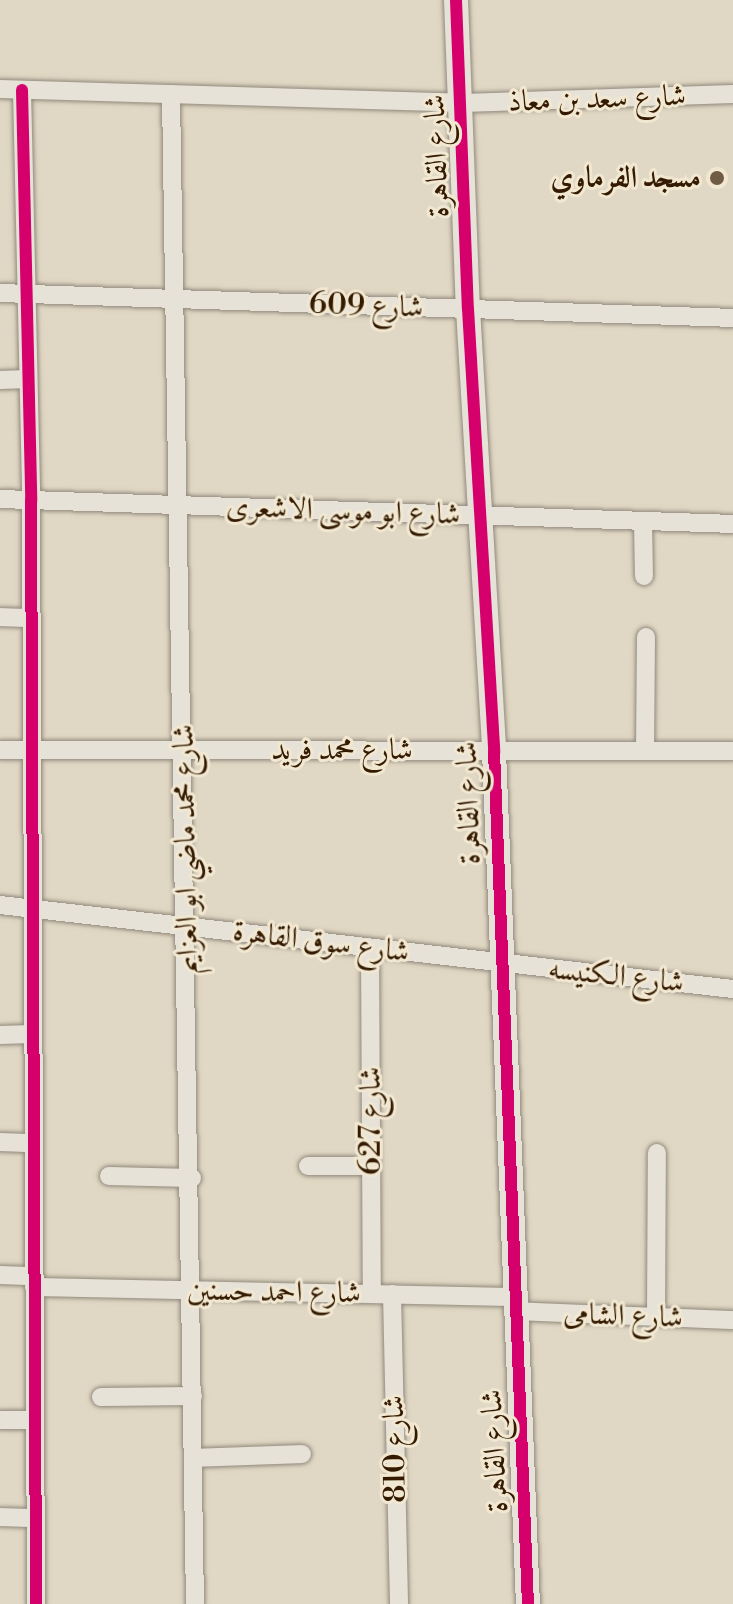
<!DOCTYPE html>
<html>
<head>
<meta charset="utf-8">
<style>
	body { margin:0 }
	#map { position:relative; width:733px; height:1604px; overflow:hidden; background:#e0d7c4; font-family:"Libre Bodoni",Amiri,serif }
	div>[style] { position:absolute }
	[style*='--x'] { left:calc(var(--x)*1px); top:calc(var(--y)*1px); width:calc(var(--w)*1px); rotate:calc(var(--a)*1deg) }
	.roads { filter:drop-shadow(0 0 2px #91897b) drop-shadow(0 0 2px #91897b) }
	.minor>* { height:18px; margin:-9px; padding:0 9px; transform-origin:9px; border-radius:9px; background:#e7e2d8 }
	.tertiary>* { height:24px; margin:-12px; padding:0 12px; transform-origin:12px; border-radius:12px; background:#e7e2d8 }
	.cycleway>* { height:12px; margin:-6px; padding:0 6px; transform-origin:6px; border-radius:6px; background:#d6006c }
	.dots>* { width:22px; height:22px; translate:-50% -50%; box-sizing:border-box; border:4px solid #f2e8d2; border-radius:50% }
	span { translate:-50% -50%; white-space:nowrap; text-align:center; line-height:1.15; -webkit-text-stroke:6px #f2e8d2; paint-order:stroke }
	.street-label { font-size:30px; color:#331a01 }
	.poi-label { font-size:30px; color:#331a01; font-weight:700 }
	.right { translate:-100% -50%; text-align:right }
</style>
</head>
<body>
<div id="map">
	<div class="roads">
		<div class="minor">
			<i style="--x:0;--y:89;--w:462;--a:1.7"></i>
			<i style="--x:462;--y:103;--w:271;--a:-1.9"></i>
			<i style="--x:22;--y:90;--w:410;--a:88.7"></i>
			<i style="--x:31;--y:500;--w:1104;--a:89.74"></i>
			<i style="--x:171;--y:94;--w:1510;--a:89.09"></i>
			<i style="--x:0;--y:293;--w:733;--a:1.95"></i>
			<i style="--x:0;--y:380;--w:28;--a:-2"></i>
			<i style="--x:0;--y:499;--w:733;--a:1.95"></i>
			<i style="--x:643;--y:521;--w:55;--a:89"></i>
			<i style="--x:0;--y:617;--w:31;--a:2"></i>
			<i style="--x:0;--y:750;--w:733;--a:0.08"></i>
			<i style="--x:645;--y:751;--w:114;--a:-89.5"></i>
			<i style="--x:0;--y:905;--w:738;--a:6.54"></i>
			<i style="--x:370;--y:948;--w:346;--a:89.7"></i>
			<i style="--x:0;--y:1035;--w:32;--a:-2"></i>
			<i style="--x:0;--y:1142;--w:33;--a:2"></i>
			<i style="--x:308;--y:1166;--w:63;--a:0"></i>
			<i style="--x:109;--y:1176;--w:83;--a:1.4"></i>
			<i style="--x:0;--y:1275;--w:34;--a:2"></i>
			<i style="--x:34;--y:1287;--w:479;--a:1.2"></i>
			<i style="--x:392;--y:1294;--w:310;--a:88.7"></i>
			<i style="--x:514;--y:1311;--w:219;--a:2.4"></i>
			<i style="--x:656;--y:1317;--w:164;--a:-89.7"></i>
			<i style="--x:101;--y:1397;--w:92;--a:-0.6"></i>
			<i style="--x:0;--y:1420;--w:35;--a:0"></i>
			<i style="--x:193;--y:1458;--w:109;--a:-2.1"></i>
			<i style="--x:0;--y:1517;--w:36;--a:2"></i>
		</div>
		<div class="tertiary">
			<i style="--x:456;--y:0;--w:309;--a:87.8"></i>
			<i style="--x:468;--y:309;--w:443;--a:86.6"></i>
			<i style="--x:494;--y:751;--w:854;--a:87.72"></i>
		</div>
	</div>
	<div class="cycleway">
		<i style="--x:456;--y:0;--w:309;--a:87.8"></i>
		<i style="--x:468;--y:309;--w:443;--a:86.6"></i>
		<i style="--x:494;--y:751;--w:854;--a:87.72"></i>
		<i style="--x:22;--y:90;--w:410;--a:88.7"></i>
		<i style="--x:31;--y:500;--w:1104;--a:89.74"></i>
	</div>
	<div class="dots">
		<i style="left:717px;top:178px;background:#705c45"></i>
	</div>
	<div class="street-label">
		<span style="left:597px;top:99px;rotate:-2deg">شارع سعد بن معاذ</span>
		<span style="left:437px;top:156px;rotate:-92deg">شارع القاهرة</span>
		<span style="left:366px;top:306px;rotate:2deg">شارع 609</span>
		<span style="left:343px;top:511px;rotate:2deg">شارع ابو موسى الاشعرى</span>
		<span style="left:342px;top:750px">شارع محمد فريد</span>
		<span style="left:469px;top:803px;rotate:-92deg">شارع القاهرة</span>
		<span style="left:186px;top:849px;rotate:-91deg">شارع محمد ماضي ابو العزايم</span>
		<span style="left:321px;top:942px;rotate:7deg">شارع سوق القاهرة</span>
		<span style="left:616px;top:976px;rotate:6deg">شارع الكنيسه</span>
		<span style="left:371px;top:1121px;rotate:-90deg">شارع 627</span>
		<span style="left:274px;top:1292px;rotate:1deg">شارع احمد حسنين</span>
		<span style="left:623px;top:1316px;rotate:2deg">شارع الشامى</span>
		<span style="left:395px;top:1449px;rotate:-91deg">شارع 810</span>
		<span style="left:495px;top:1451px;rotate:-93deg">شارع القاهرة</span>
	</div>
	<div class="poi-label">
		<span class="right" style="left:701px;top:178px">مسجد الفرماوي</span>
	</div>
</div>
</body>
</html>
